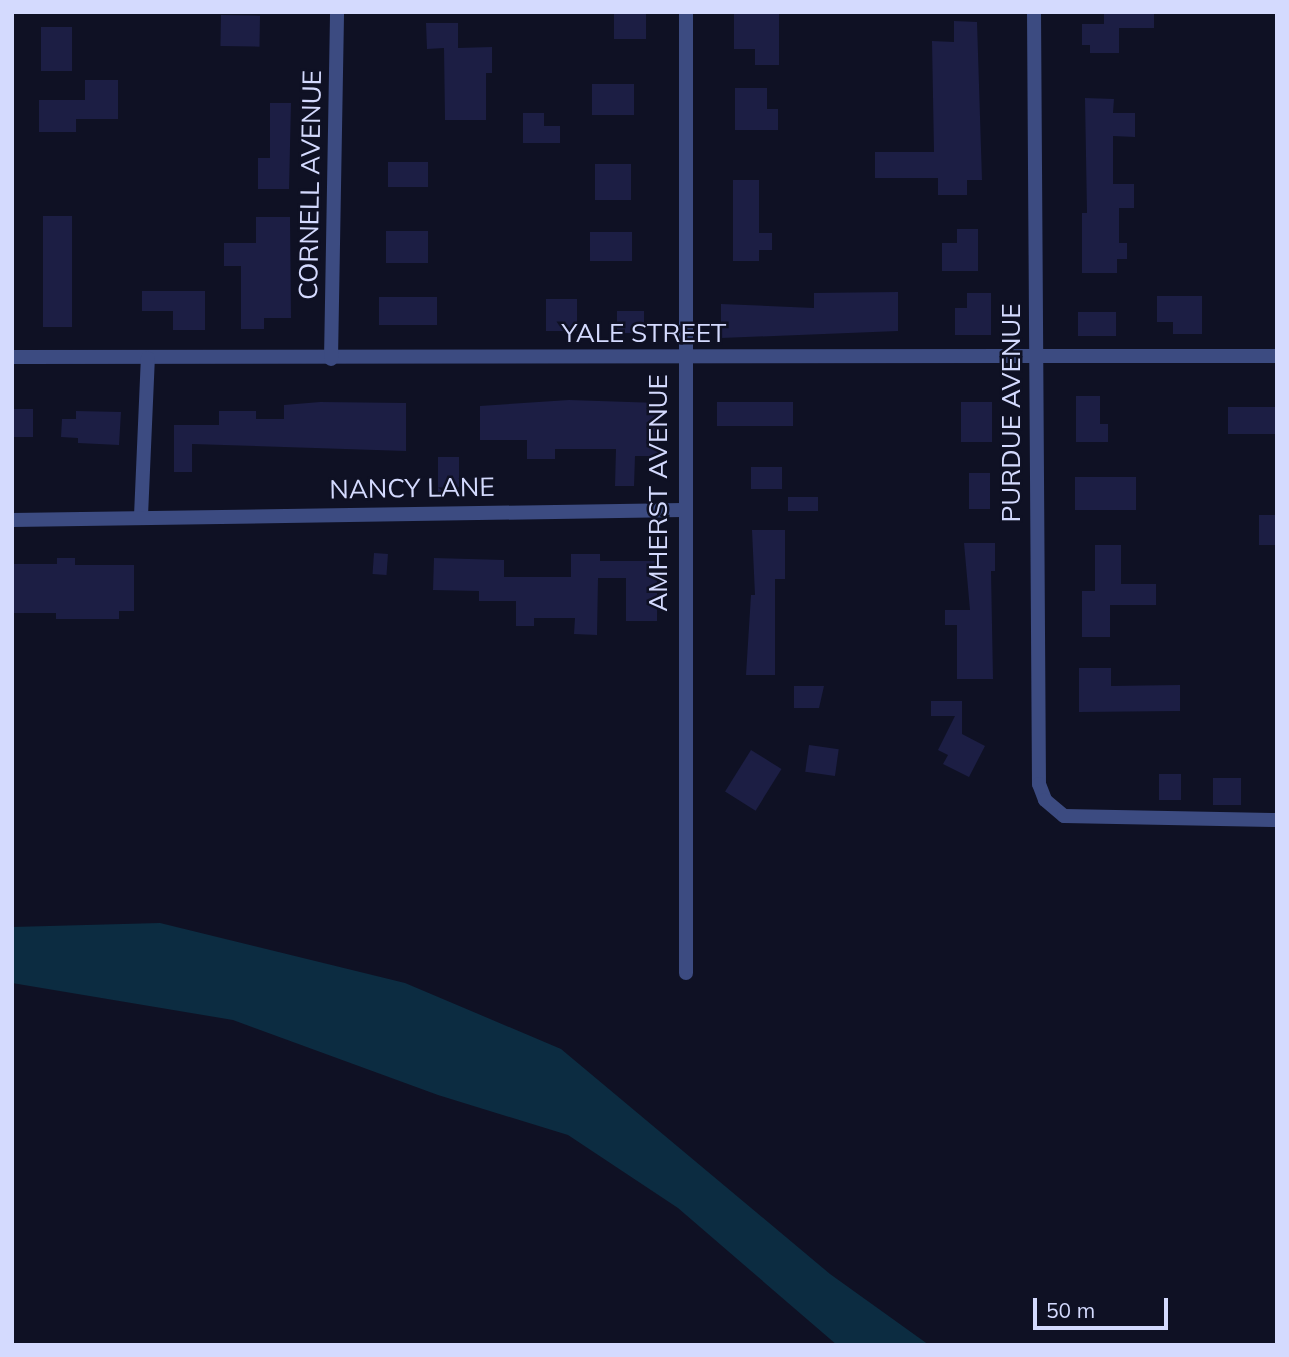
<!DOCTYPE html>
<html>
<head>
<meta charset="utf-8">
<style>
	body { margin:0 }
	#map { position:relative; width:1289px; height:1357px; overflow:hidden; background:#0f1124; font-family:Mulish,sans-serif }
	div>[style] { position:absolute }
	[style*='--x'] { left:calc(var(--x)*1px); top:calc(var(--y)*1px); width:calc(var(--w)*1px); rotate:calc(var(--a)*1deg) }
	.water>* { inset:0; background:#0c2c41 }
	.building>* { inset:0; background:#1c1e44; transform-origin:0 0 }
	.minor>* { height:14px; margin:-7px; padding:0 7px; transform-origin:7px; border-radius:7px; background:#3c4b81 }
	span { translate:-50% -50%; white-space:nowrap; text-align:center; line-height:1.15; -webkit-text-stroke:5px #0f1124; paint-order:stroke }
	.street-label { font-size:26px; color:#d4dafe }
	.frame { position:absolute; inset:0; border:14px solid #d4dafe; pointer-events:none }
	.scale { position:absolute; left:1033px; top:1298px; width:135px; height:32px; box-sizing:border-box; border:4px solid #d4dafe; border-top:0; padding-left:9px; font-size:21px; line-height:24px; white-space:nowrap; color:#d4dafe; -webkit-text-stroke:5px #0f1124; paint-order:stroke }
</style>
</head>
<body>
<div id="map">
	<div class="water">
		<i style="clip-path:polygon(160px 923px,405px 983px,561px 1049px,830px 1274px,929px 1345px,837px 1345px,678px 1208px,568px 1135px,438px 1095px,233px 1020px,12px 983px,12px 927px)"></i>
	</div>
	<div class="building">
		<i style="left:614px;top:12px;width:32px;height:27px"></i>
		<i style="clip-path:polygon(734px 12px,779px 12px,779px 65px,755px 65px,755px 49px,734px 49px)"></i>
		<i style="clip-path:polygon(1154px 12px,1154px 28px,1119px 28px,1119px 53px,1090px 53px,1090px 45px,1082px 45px,1082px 24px,1104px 24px,1104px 13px)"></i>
		<i style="left:221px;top:15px;width:39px;height:31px;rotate:1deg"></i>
		<i style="clip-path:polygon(954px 21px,977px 22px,982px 180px,967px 180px,967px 195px,938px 195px,938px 178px,875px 178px,875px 152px,934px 152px,932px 41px,954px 42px)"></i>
		<i style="clip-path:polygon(426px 23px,458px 23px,458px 48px,492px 47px,492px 73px,486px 73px,486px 120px,445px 120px,444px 48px,427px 49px)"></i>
		<i style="left:41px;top:27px;width:31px;height:44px"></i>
		<i style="clip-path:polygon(85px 80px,118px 80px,118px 119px,76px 119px,76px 132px,39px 132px,39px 100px,85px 100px)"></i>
		<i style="left:592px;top:84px;width:42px;height:31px"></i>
		<i style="clip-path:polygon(735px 88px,767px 88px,767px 109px,778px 109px,778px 130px,735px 130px)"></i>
		<i style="clip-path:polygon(1085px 98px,1114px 99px,1113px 113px,1135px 113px,1135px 137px,1113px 136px,1113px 184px,1134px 184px,1134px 208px,1119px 208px,1119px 243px,1127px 243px,1127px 259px,1117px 259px,1117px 273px,1082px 273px,1082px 213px,1087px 213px)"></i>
		<i style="clip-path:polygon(270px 103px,291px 103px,289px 189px,258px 189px,258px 158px,270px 158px)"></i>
		<i style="clip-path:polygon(523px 113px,544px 113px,544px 126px,560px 126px,560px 143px,523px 143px)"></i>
		<i style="left:388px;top:162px;width:40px;height:25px"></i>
		<i style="left:595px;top:164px;width:36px;height:36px"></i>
		<i style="clip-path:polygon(733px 180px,759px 180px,759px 233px,772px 233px,772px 250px,759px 250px,759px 261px,733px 261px)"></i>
		<i style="left:43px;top:216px;width:29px;height:111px"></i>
		<i style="clip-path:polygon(256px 217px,290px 217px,291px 318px,264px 318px,264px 329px,241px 329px,241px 266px,224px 266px,224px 243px,256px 243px)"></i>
		<i style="clip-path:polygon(957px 229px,978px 229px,978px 271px,942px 271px,942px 243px,957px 243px)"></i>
		<i style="left:386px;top:231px;width:42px;height:32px"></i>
		<i style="left:590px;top:232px;width:42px;height:29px"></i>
		<i style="clip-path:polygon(142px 291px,205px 291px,205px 330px,173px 330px,173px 311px,142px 311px)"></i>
		<i style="clip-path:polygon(898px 292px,898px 331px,721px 338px,721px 304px,814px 308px,814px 293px)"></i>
		<i style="clip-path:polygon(967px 293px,991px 293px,991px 335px,955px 335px,955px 308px,967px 308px)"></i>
		<i style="clip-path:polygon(1157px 296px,1202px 296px,1202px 334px,1173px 334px,1173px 322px,1157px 322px)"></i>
		<i style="left:379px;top:297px;width:58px;height:28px"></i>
		<i style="left:546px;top:299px;width:31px;height:32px"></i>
		<i style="left:617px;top:311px;width:27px;height:22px"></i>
		<i style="left:1078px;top:312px;width:38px;height:24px"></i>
		<i style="clip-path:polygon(1076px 396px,1100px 396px,1100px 424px,1108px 424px,1108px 442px,1076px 442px)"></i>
		<i style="clip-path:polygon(569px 400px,659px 403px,658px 456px,635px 456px,634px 486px,615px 486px,616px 449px,555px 449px,555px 459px,527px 459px,527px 440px,480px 440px,480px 406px)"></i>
		<i style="clip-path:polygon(320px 402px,406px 403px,406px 451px,192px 444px,192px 472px,174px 472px,174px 425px,219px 425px,219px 411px,256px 411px,256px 419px,284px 419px,284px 405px)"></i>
		<i style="left:717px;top:402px;width:76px;height:24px"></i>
		<i style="left:961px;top:402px;width:31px;height:40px"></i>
		<i style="left:1228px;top:407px;width:49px;height:27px"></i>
		<i style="left:12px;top:409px;width:21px;height:28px"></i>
		<i style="clip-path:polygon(76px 411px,121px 412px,119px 445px,78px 443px,78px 438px,61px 437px,62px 419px,76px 419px)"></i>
		<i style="left:438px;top:457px;width:21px;height:35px"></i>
		<i style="left:751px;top:467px;width:31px;height:22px"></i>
		<i style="left:969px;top:473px;width:21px;height:36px"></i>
		<i style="left:1075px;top:477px;width:61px;height:33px"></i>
		<i style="left:788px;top:497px;width:30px;height:14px"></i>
		<i style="left:1259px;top:515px;width:18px;height:30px"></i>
		<i style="clip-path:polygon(752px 530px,785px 530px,785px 579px,775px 579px,775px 675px,746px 675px,751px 595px,755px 595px)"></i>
		<i style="clip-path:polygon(964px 543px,995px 543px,995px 571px,991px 571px,993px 679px,957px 679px,957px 625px,945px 625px,945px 610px,970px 610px)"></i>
		<i style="clip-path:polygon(1095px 545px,1121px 545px,1121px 584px,1156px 584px,1156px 605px,1110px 605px,1110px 637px,1082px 637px,1082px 591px,1095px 591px)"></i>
		<i style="left:374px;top:553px;width:14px;height:21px;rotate:4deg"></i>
		<i style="clip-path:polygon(571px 554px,600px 554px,600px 561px,657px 561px,657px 621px,626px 621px,626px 578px,598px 578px,597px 635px,574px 634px,575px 618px,534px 618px,534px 626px,516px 626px,516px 601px,479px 601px,479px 591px,433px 590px,434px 558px,504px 560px,504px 577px,571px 577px)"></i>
		<i style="clip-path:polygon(57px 558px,75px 558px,75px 565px,134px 565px,134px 611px,119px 611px,119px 619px,56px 619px,56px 613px,12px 613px,12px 564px,57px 564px)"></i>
		<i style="clip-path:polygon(1079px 668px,1111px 668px,1111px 686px,1180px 685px,1180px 711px,1079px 712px)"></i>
		<i style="clip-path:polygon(794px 686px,824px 686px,819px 708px,794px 708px)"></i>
		<i style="clip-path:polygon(931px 701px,962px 701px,962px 734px,985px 746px,969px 777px,943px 764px,948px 755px,938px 750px,955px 716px,931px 716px)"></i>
		<i style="left:809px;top:745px;width:30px;height:27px;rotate:8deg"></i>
		<i style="left:751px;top:750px;width:36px;height:49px;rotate:32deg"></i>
		<i style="left:1159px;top:774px;width:22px;height:26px"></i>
		<i style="left:1213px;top:778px;width:28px;height:27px"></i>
	</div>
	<div class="minor">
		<i style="--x:1034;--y:12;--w:772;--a:89.63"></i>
		<i style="--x:1039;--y:784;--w:17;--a:69"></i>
		<i style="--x:1045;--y:800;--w:25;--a:40"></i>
		<i style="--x:1064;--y:816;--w:213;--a:1.1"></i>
		<i style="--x:12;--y:357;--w:1265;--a:-0.05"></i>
		<i style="--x:331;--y:359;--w:347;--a:-89"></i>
		<i style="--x:141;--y:516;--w:158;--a:-87.5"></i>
		<i style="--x:12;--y:520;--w:671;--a:-0.85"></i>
		<i style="--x:686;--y:973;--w:961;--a:-90"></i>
	</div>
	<div class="street-label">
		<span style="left:310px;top:185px;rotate:-89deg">CORNELL AVENUE</span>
		<span style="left:644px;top:333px">YALE STREET</span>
		<span style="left:1011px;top:413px;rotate:-90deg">PURDUE AVENUE</span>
		<span style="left:412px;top:488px;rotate:-1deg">NANCY LANE</span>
		<span style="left:658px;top:493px;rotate:-90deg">AMHERST AVENUE</span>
	</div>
	<div class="frame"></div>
	<div class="scale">50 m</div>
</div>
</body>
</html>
